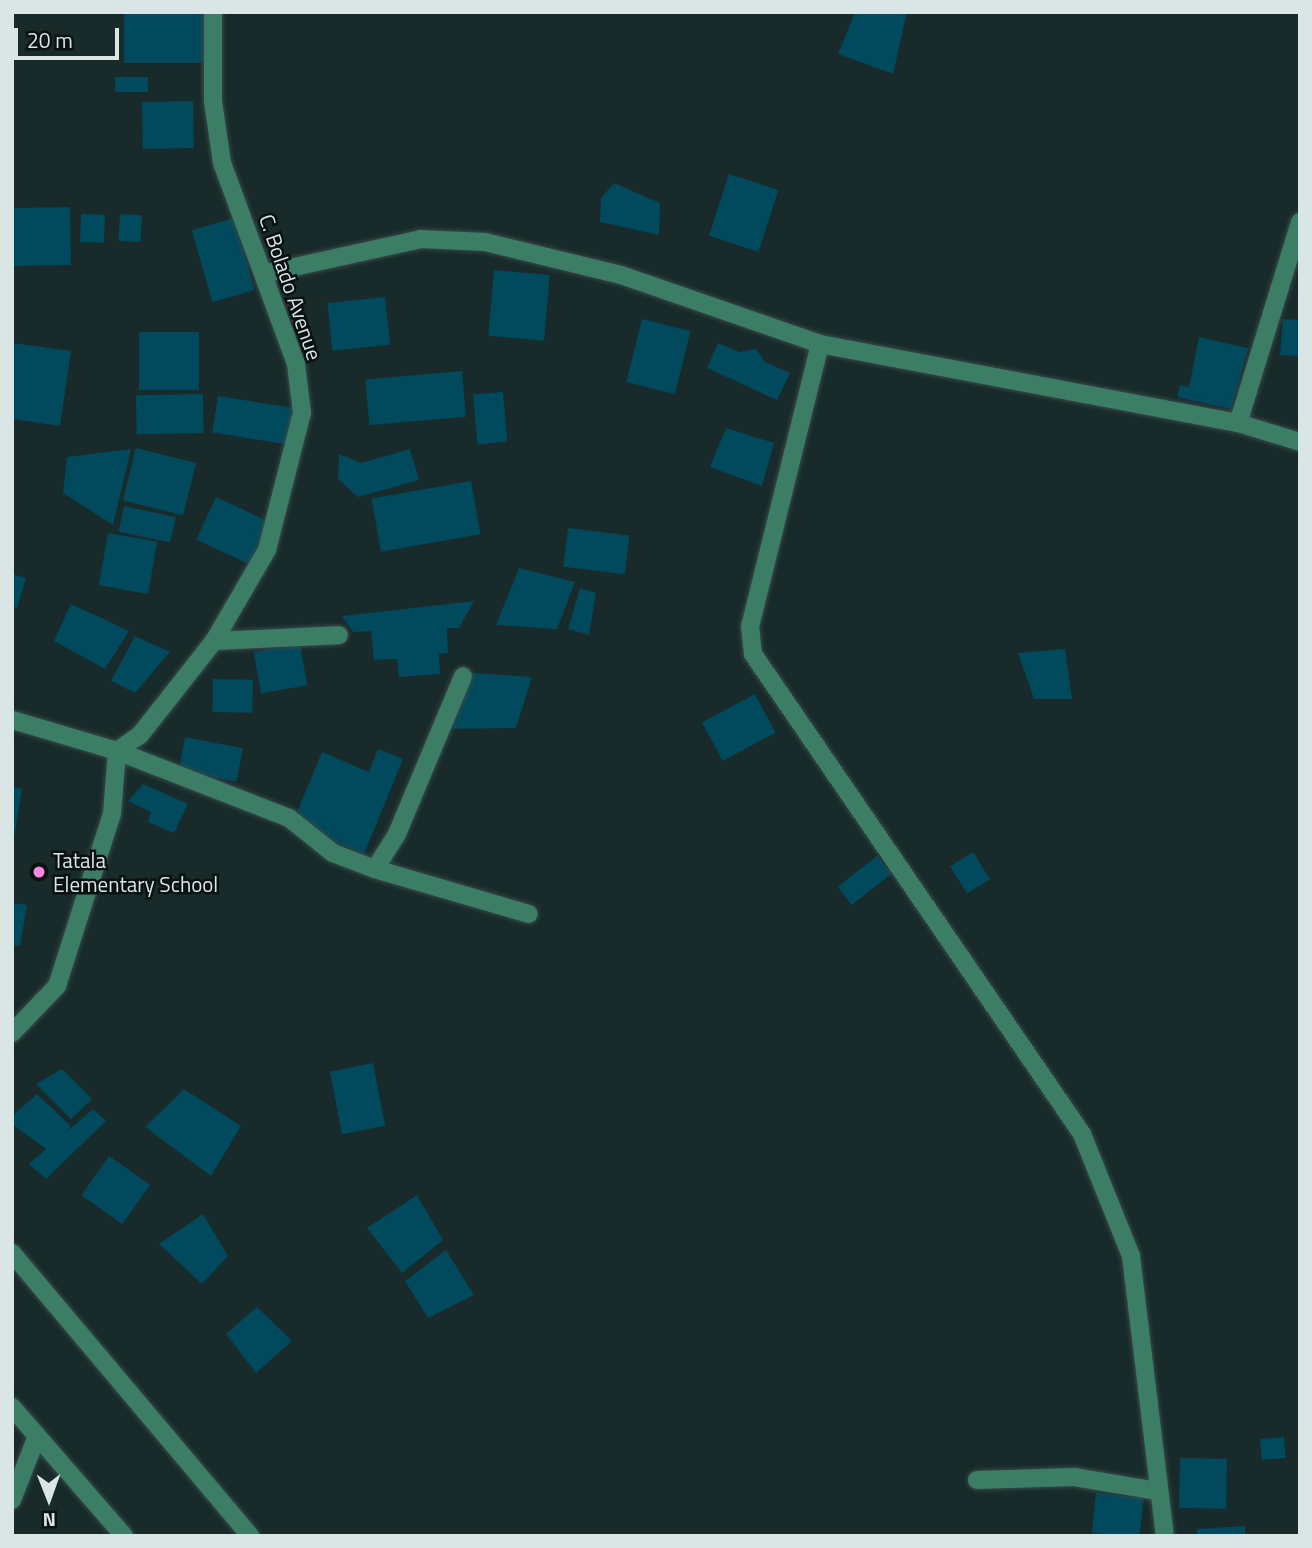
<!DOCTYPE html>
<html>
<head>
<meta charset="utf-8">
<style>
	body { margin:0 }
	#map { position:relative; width:1312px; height:1548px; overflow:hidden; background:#182a2a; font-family:"Titillium Web",sans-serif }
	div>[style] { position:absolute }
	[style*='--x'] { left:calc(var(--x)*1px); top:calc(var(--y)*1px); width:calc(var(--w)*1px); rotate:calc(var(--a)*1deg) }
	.building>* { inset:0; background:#014a5e; transform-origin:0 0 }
	.roads { filter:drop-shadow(0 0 2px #374848) drop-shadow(0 0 2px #374848) }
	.minor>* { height:18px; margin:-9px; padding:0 9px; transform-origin:9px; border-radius:9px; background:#3c7e65 }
	.dots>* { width:19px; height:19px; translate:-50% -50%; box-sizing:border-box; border:4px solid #091111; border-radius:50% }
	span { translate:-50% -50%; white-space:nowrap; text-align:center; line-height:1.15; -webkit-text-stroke:5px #091111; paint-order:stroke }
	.street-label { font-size:21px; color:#dae5e5 }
	.poi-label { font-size:21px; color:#dae5e5 }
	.left { translate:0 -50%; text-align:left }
	.frame { position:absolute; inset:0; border:14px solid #dae5e5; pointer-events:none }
	.north { position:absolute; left:14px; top:1464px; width:70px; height:70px; -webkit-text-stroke:5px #091111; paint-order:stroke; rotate:179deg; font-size:19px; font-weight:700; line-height:28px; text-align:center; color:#dae5e5 }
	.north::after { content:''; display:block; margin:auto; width:24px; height:32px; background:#dae5e5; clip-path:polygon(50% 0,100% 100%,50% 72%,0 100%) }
	.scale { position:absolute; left:14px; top:28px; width:105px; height:32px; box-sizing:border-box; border:4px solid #dae5e5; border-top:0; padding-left:9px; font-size:21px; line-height:24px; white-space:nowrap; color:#dae5e5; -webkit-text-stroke:5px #091111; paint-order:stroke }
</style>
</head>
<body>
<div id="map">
	<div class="building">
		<i style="left:124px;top:12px;width:87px;height:51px"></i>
		<i style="clip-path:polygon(855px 12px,907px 12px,893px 74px,838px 54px)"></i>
		<i style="left:148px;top:77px;width:15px;height:33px;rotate:90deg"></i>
		<i style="left:193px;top:101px;width:47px;height:51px;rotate:89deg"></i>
		<i style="left:729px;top:174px;width:52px;height:65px;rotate:18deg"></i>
		<i style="clip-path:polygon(614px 183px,660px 203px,659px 235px,600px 222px,601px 198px)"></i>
		<i style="left:70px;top:207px;width:58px;height:57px;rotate:89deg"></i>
		<i style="left:81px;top:214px;width:24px;height:28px;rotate:2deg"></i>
		<i style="left:120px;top:214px;width:22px;height:27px;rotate:3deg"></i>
		<i style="left:234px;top:218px;width:75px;height:44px;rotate:74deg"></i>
		<i style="left:494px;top:270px;width:56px;height:66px;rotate:5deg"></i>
		<i style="left:385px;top:297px;width:48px;height:58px;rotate:84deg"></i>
		<i style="left:642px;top:319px;width:50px;height:65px;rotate:14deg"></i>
		<i style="clip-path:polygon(1283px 319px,1300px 320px,1300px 356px,1280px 355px)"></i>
		<i style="left:139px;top:332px;width:60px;height:58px"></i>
		<i style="clip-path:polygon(1199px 337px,1248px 348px,1231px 409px,1177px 397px,1180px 385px,1189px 387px)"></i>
		<i style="clip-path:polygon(12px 343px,71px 351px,60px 426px,12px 419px)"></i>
		<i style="clip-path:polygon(718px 343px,739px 352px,756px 349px,765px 362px,790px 373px,777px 400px,707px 368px)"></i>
		<i style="left:462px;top:371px;width:46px;height:97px;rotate:85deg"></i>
		<i style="left:503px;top:392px;width:50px;height:30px;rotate:85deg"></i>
		<i style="left:203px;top:394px;width:39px;height:67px;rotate:89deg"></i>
		<i style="left:218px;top:396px;width:77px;height:37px;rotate:9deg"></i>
		<i style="clip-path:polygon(726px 428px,774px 443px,762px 486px,710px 467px)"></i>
		<i style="left:136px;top:448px;width:62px;height:54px;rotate:14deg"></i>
		<i style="clip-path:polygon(131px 449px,113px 525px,63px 493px,67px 457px)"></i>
		<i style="clip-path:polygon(410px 449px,419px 480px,358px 497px,338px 479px,339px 454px,361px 463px)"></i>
		<i style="left:471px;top:481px;width:54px;height:101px;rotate:80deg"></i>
		<i style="left:216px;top:497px;width:65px;height:47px;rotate:25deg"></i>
		<i style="left:124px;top:506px;width:53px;height:26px;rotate:12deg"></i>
		<i style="left:568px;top:528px;width:62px;height:39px;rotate:7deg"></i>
		<i style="left:108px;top:533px;width:50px;height:53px;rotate:10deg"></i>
		<i style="clip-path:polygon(519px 568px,575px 582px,557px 629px,496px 625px)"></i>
		<i style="clip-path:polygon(12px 574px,26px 578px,17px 608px,12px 606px)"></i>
		<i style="clip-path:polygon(580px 588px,596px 593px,589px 635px,568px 629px)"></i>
		<i style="clip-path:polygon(474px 601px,459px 628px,447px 628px,448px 653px,439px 654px,440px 674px,399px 677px,397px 659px,374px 660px,371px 631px,353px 632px,342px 616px)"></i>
		<i style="clip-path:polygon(71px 604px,129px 631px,105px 669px,54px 641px)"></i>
		<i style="clip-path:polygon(135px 636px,170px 652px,135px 693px,111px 681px)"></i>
		<i style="left:300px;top:644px;width:42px;height:47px;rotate:80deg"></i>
		<i style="clip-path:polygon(1065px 649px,1072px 699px,1034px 699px,1018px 653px)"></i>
		<i style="clip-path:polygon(459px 672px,532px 677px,516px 728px,451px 729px)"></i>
		<i style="left:213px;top:679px;width:40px;height:33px;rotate:1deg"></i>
		<i style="left:755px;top:694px;width:44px;height:60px;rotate:62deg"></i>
		<i style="left:185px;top:737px;width:59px;height:34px;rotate:11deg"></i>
		<i style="clip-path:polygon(378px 749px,403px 759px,364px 854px,292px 824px,322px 752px,369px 772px)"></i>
		<i style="clip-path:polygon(143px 784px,188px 804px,174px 833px,148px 822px,151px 812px,128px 801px)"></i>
		<i style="clip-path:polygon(12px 787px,22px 789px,14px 838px,12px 838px)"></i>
		<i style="left:973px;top:852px;width:32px;height:27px;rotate:58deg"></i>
		<i style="left:877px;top:856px;width:23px;height:50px;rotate:52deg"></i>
		<i style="clip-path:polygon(12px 903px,27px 905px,20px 946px,12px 945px)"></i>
		<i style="left:373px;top:1063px;width:64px;height:44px;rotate:79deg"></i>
		<i style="clip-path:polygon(62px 1069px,92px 1099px,71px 1119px,36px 1084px)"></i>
		<i style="clip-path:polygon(184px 1089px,241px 1126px,211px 1176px,145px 1127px)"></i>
		<i style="clip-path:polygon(37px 1094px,71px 1126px,65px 1133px,93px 1109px,106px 1121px,46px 1179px,29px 1164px,46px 1149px,12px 1124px,12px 1116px)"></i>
		<i style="left:109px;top:1156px;width:50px;height:48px;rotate:35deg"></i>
		<i style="clip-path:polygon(417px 1195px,443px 1240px,402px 1273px,367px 1228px)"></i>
		<i style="clip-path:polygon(203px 1214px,228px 1256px,202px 1284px,159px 1244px)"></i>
		<i style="clip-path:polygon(446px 1250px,474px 1295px,428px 1318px,405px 1281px)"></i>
		<i style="clip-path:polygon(257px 1307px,292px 1341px,256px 1373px,226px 1334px)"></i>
		<i style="left:1284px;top:1437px;width:21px;height:24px;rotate:85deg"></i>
		<i style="left:1180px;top:1458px;width:47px;height:50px;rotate:1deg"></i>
		<i style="left:1096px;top:1493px;width:48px;height:40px;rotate:6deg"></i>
		<i style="clip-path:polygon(1245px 1526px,1245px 1536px,1197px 1536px,1197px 1529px)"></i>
	</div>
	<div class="roads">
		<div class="minor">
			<i style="--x:1300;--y:222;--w:210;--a:107.1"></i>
			<i style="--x:1238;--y:423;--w:65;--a:17"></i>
			<i style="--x:267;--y:273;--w:158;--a:-12.4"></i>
			<i style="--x:421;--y:239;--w:64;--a:2.7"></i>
			<i style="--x:485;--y:242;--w:140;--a:13.6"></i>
			<i style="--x:621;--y:275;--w:211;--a:19.1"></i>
			<i style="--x:820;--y:344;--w:425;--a:10.7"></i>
			<i style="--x:820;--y:344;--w:291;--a:103.9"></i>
			<i style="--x:750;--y:626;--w:28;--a:84"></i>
			<i style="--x:753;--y:654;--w:582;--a:55.57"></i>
			<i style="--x:1082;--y:1134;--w:131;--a:68.1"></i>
			<i style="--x:1131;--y:1256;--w:282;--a:83.1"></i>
			<i style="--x:214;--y:641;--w:125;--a:-2.7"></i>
			<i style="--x:12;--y:720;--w:109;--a:16.4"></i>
			<i style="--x:117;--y:751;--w:185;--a:21.3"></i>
			<i style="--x:289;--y:818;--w:56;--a:38.5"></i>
			<i style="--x:333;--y:853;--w:45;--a:20.9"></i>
			<i style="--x:375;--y:869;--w:160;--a:16.3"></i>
			<i style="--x:117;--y:751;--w:28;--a:-35"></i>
			<i style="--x:140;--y:735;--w:120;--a:-51.8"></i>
			<i style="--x:214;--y:641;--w:105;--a:-59.8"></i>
			<i style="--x:267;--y:550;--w:141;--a:-75.7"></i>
			<i style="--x:302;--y:413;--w:49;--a:-97"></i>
			<i style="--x:296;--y:364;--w:214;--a:-110.2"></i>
			<i style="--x:222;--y:163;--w:63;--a:-98.3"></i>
			<i style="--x:213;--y:101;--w:89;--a:-90"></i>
			<i style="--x:375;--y:869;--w:41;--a:-57.8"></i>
			<i style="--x:397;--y:834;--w:171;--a:-67.3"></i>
			<i style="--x:12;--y:1033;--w:65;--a:-46.2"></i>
			<i style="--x:57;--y:986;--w:181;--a:-72.3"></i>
			<i style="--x:112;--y:814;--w:63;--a:-85.5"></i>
			<i style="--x:12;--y:1253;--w:370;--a:49.9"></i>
			<i style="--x:12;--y:1407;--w:171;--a:49"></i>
			<i style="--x:977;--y:1480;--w:97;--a:-1.8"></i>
			<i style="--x:1074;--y:1477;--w:85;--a:9.5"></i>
			<i style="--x:12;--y:1500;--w:69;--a:-68.7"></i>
		</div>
	</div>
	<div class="dots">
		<i style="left:39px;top:872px;background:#fe85df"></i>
	</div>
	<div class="street-label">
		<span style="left:291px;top:287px;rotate:71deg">C. Bolado Avenue</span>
	</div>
	<div class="poi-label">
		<span class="left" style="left:53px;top:872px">Tatala<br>Elementary School</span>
	</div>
	<div class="frame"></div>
	<div class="north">N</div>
	<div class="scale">20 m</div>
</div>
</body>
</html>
